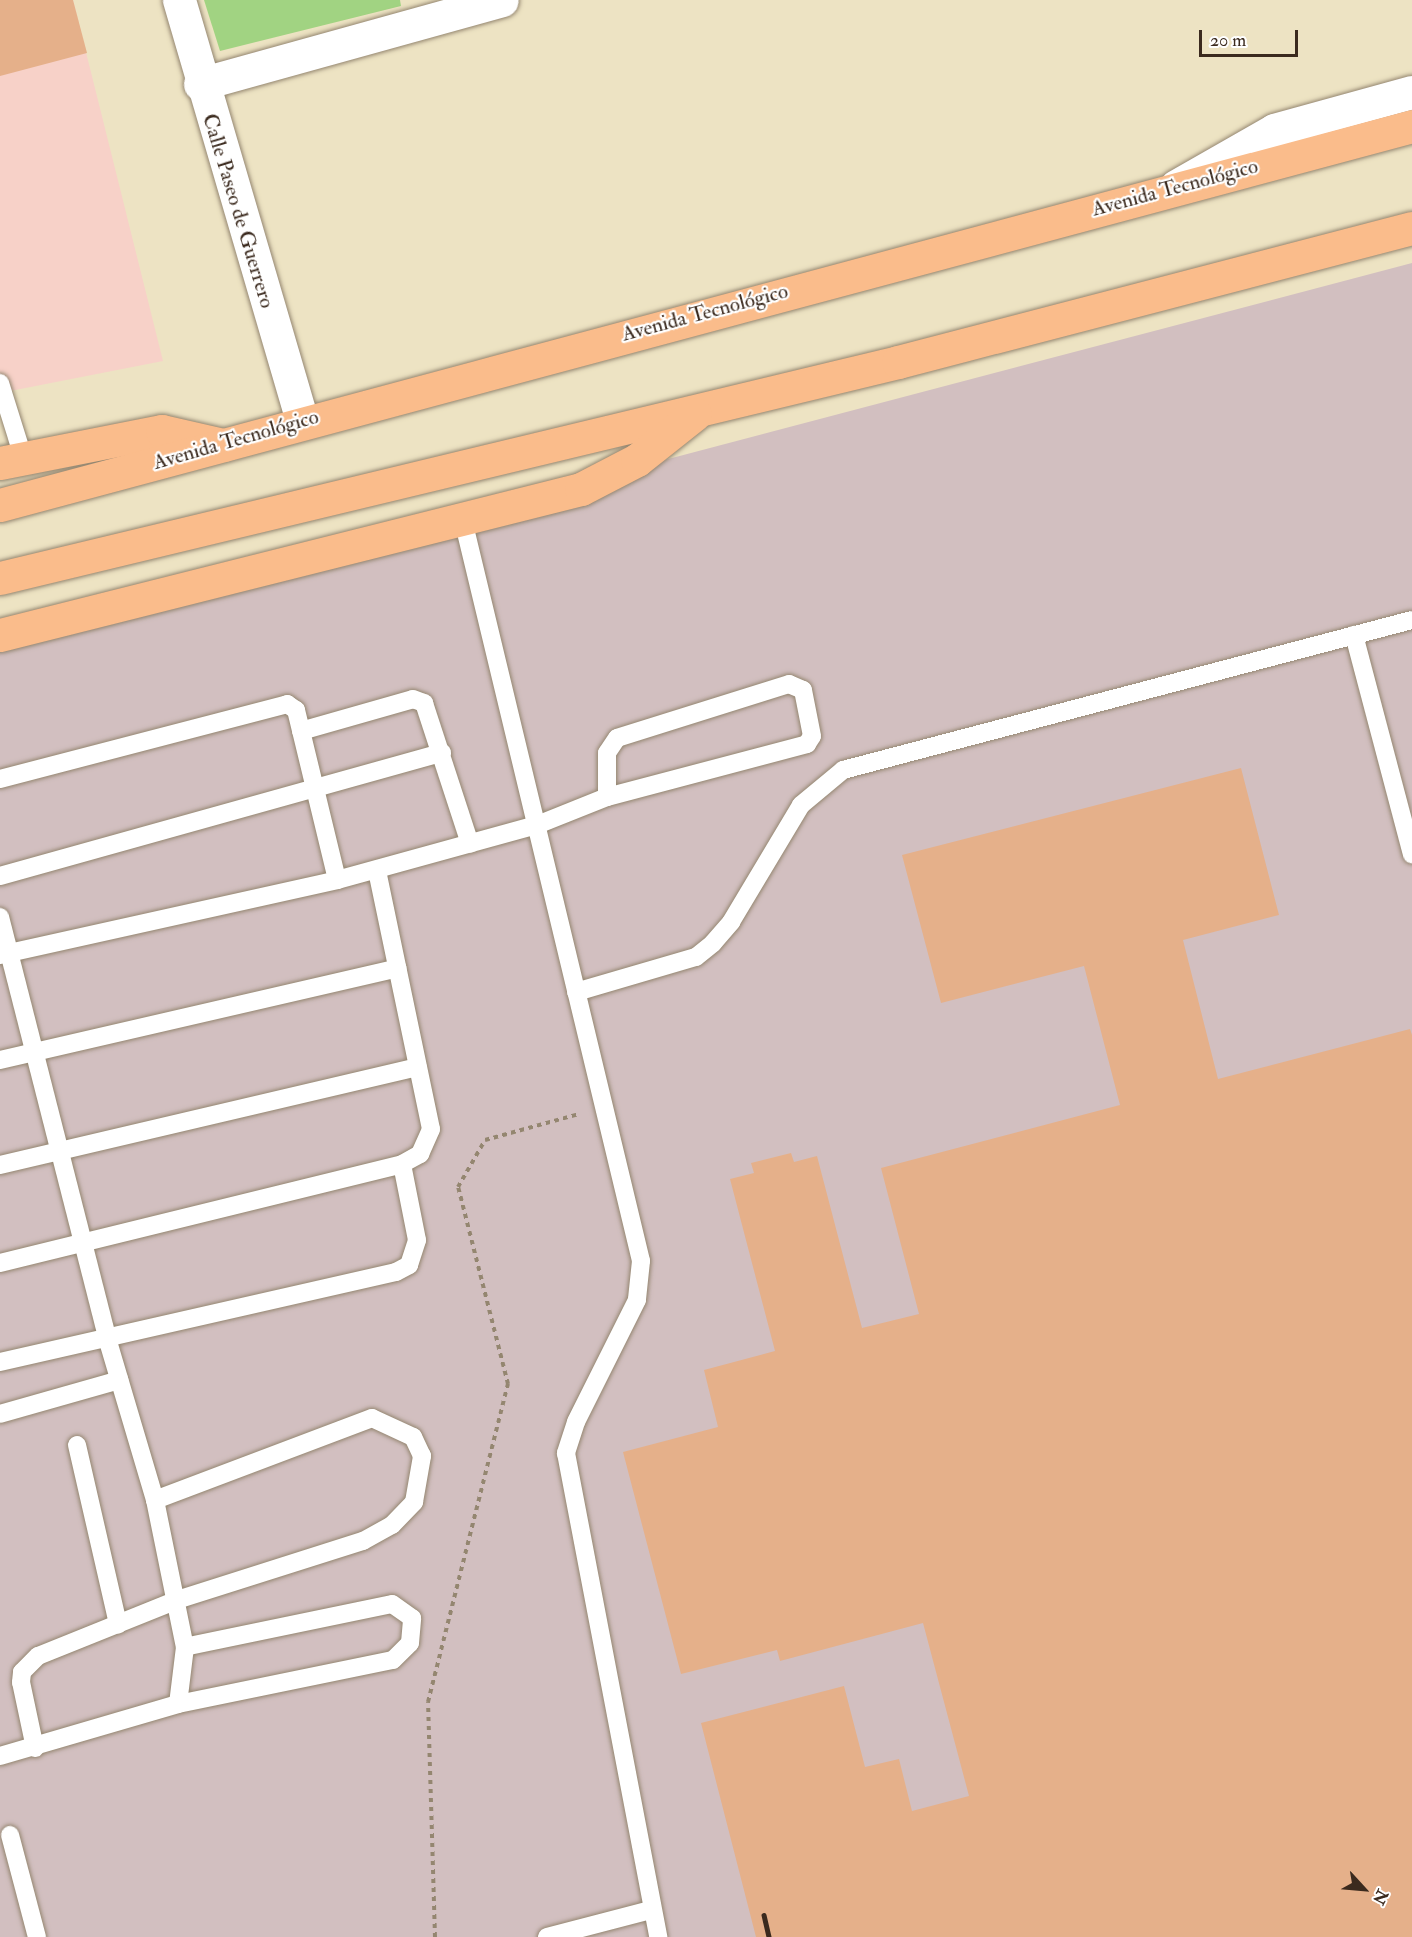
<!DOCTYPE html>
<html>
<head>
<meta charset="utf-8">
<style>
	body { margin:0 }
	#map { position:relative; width:1412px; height:1937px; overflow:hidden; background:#ede3c3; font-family:"IM FELL Double Pica",serif }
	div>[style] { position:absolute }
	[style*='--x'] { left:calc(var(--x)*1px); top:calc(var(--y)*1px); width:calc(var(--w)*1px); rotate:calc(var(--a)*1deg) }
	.built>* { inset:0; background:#f7d1c8 }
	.industrial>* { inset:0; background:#d2bfc0 }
	.green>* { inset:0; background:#a1d382 }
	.building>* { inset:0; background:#e5b08a }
	.path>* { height:4px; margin-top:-2px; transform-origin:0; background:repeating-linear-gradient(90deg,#948670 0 4.5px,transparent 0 9px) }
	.roads { filter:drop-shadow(0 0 2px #948670) drop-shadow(0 0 2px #948670) }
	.service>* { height:18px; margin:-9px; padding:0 9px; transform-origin:9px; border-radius:9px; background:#fff }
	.minor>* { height:33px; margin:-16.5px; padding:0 16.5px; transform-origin:16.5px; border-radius:16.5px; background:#fff }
	.tertiary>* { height:33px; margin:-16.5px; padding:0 16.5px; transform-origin:16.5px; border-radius:16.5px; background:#fff }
	.primary>* { height:33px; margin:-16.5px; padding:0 16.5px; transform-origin:16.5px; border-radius:16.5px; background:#fabc8b }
	.rail>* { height:4.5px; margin:-2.25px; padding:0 2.25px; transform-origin:2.25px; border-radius:2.25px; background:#3b2a1e }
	span { translate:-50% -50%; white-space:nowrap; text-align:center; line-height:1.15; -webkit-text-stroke:4.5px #fff; paint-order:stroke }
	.street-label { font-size:21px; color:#3b2a1e }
	.north { position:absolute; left:1334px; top:1859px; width:60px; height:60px; -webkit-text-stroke:4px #fff; paint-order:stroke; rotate:116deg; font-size:16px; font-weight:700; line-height:24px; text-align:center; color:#3b2a1e }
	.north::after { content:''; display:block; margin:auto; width:21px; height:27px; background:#3b2a1e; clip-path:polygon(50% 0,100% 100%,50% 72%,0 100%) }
	.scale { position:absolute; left:1199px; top:30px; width:99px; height:27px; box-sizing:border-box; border:3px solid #3b2a1e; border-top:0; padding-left:8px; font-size:18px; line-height:21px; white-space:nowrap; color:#3b2a1e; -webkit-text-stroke:4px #fff; paint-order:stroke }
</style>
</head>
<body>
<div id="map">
	<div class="built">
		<i style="clip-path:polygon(0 0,73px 0,163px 361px,0 393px)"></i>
	</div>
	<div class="industrial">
		<i style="clip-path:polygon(1412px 263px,1412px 1937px,0 1937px,0 635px)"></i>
	</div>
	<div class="green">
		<i style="clip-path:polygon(204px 0,400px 0,401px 6px,220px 51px)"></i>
	</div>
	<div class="building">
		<i style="clip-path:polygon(0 0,73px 0,87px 53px,0 76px)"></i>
		<i style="clip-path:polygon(1241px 768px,1279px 915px,1183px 940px,1218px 1079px,1410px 1029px,1412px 1035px,1412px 1937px,756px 1937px,701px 1723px,844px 1686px,865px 1767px,899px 1759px,912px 1811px,969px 1796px,923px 1623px,780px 1661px,777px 1650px,681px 1674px,623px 1452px,718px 1427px,704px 1370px,775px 1351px,730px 1179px,754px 1173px,751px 1163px,791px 1153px,794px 1162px,817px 1156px,862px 1328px,919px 1314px,881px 1168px,1120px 1105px,1084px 966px,941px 1003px,902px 855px)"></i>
	</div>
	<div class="path">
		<i style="--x:435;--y:1937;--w:235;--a:-91.7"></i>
		<i style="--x:428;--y:1702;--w:328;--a:-75.9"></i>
		<i style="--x:508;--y:1384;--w:203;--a:-104.2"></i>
		<i style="--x:458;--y:1187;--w:54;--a:-60.1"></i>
		<i style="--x:485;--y:1140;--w:98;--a:-15.5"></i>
	</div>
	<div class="roads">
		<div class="service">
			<i style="--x:0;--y:383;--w:77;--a:72.7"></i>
			<i style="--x:463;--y:520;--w:762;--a:76.49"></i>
			<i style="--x:641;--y:1261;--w:39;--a:96"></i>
			<i style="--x:637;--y:1300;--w:136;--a:116.6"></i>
			<i style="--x:576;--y:1422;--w:33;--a:108"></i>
			<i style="--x:566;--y:1453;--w:493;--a:79.2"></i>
			<i style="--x:1354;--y:635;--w:227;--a:75.2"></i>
			<i style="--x:301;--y:731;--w:116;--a:-15.9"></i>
			<i style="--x:413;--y:699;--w:12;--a:20"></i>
			<i style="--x:424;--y:703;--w:148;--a:71.9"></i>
			<i style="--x:0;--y:779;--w:297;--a:-14.6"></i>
			<i style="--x:287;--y:704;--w:11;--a:34"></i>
			<i style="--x:296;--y:710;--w:175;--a:76.4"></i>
			<i style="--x:0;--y:876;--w:459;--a:-15.6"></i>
			<i style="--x:0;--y:917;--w:434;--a:75.7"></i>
			<i style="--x:107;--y:1338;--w:169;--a:73.5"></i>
			<i style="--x:155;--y:1500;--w:150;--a:78.5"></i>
			<i style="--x:185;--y:1647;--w:57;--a:97"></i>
			<i style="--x:178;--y:1704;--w:185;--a:163.7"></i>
			<i style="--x:0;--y:955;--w:345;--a:-12.5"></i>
			<i style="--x:337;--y:880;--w:207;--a:-15.4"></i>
			<i style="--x:537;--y:825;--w:75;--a:-21.8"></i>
			<i style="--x:607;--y:797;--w:207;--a:-14.8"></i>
			<i style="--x:807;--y:744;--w:9;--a:-58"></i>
			<i style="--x:812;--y:736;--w:47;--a:-101.1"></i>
			<i style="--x:803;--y:690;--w:15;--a:-157"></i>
			<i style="--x:789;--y:684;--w:180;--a:162.6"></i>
			<i style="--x:617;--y:738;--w:18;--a:124"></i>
			<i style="--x:607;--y:753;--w:44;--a:90"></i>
			<i style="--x:576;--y:992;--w:125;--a:-16.3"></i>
			<i style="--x:696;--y:957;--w:22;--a:-39"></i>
			<i style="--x:713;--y:943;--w:28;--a:-49"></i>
			<i style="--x:731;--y:922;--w:136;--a:-59.1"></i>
			<i style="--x:801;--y:805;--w:55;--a:-39.8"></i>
			<i style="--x:843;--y:770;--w:588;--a:-14.77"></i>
			<i style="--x:0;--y:1060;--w:408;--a:-13"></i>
			<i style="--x:0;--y:1165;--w:429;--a:-13.2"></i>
			<i style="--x:0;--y:1263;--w:414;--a:-13.8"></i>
			<i style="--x:402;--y:1164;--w:21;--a:-29"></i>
			<i style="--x:420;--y:1154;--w:27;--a:-66"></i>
			<i style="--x:431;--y:1129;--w:265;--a:-101.8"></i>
			<i style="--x:0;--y:1362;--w:406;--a:-12.8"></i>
			<i style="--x:396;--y:1272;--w:15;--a:-28"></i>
			<i style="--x:409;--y:1265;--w:26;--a:-72"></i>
			<i style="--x:417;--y:1240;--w:77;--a:-101.2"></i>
			<i style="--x:0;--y:1414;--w:124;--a:-15.9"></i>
			<i style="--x:77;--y:1445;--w:184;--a:77.1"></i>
			<i style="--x:178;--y:1704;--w:219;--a:-11.6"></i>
			<i style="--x:393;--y:1660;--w:24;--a:-45"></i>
			<i style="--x:410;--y:1643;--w:25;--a:-85"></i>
			<i style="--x:412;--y:1618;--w:24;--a:-145"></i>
			<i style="--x:392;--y:1604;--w:211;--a:168.3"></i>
			<i style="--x:35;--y:1748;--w:67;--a:-102"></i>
			<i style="--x:21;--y:1682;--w:10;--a:-84"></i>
			<i style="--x:22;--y:1672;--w:23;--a:-45"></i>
			<i style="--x:38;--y:1656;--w:153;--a:-21.9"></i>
			<i style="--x:180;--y:1599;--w:192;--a:-17.6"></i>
			<i style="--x:363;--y:1541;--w:33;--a:-29"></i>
			<i style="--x:392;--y:1525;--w:32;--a:-46"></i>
			<i style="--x:414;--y:1502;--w:47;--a:-80.1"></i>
			<i style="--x:422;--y:1456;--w:21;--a:-115"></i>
			<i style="--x:413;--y:1437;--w:45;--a:-155.1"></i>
			<i style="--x:372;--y:1418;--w:232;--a:159.3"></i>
			<i style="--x:10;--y:1835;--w:106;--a:75.2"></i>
			<i style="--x:547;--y:1937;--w:107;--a:-14.6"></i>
		</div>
		<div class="minor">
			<i style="--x:179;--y:0;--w:438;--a:73.7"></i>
			<i style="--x:200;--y:84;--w:313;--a:-15.5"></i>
		</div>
		<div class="tertiary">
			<i style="--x:1176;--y:186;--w:113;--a:-29.7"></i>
			<i style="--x:1274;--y:130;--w:143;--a:-15.4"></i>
		</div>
		<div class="primary">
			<i style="--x:0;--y:463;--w:165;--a:-11.2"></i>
			<i style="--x:162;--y:431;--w:63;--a:12.9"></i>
			<i style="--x:0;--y:505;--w:1462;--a:-15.02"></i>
			<i style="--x:0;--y:578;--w:924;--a:-13.52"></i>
			<i style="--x:898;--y:362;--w:531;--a:-14.61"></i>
			<i style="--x:0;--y:635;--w:599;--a:-14.11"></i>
			<i style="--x:581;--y:489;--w:63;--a:-27.4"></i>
			<i style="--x:637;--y:460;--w:74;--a:-38.4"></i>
		</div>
	</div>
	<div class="rail">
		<i style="--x:764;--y:1915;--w:23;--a:77"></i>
	</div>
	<div class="street-label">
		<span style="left:1175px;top:188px;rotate:-15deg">Avenida Tecnológico</span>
		<span style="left:238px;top:211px;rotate:73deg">Calle Paseo de Guerrero</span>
		<span style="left:705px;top:313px;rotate:-15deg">Avenida Tecnológico</span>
		<span style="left:236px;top:440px;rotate:-16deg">Avenida Tecnológico</span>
	</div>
	<div class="north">N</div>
	<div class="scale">20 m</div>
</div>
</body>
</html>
